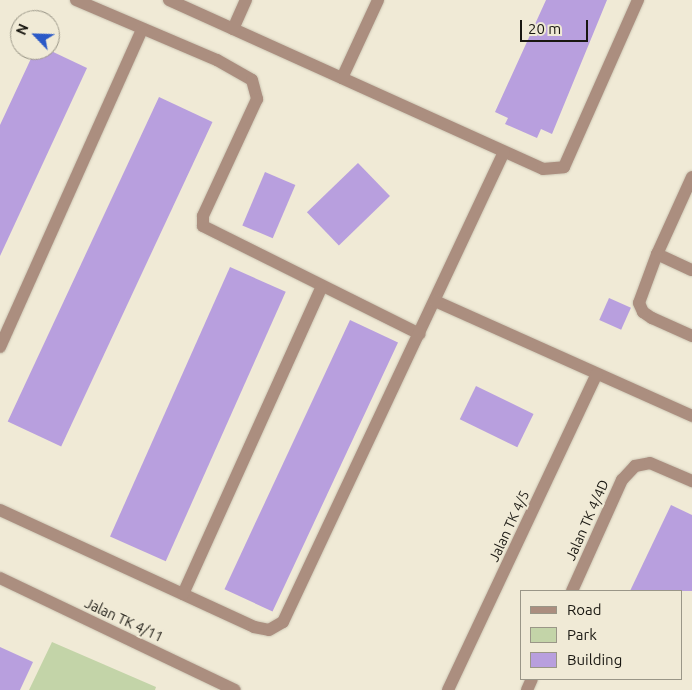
<!DOCTYPE html>
<html>
<head>
<meta charset="utf-8">
<style>
	body { margin:0 }
	#map { position:relative; width:692px; height:690px; overflow:hidden; background:#f0ead6; font-family:Ubuntu,sans-serif }
	div>[style] { position:absolute }
	[style*='--x'] { left:calc(var(--x)*1px); top:calc(var(--y)*1px); width:calc(var(--w)*1px); rotate:calc(var(--a)*1deg) }
	.green>* { inset:0; background:#c3d4a8 }
	.building>* { inset:0; background:#b89fde; transform-origin:0 0 }
	.roads { filter:drop-shadow(0 0 1px #cec8b6) drop-shadow(0 0 1px #cec8b6) }
	.lane>* { height:12px; margin:-6px; padding:0 6px; transform-origin:6px; border-radius:6px; background:#ab8e7f }
	.street>* { height:12px; margin:-6px; padding:0 6px; transform-origin:6px; border-radius:6px; background:#ab8e7f }
	span { translate:-50% -50%; white-space:nowrap; text-align:center; line-height:1.15; -webkit-text-stroke:4px #f0ead6; paint-order:stroke }
	.street-label { font-size:14px; color:#191711 }
	.legend { position:absolute; left:520px; top:590px; width:162px; height:90px; box-sizing:border-box; background:#f0ead6; border:1px solid #9a9687; margin:0; padding:6px 9px; list-style:none; font-size:15px; color:#191711 }
	.legend li { display:flex; align-items:center; gap:10px; height:25px }
	.legend b { width:25px; border:1px solid #9a9687 }
	.north { position:absolute; left:10px; top:10px; width:50px; height:50px; box-sizing:border-box; background:#f0ead6; border:1px solid #9a9687; border-radius:50%; rotate:294deg; font-size:14px; font-weight:700; line-height:20px; text-align:center; color:#191711 }
	.north::after { content:''; display:block; margin:auto; width:18px; height:22px; background:#2a59c7; clip-path:polygon(50% 0,100% 100%,50% 72%,0 100%) }
	.scale { position:absolute; left:520px; top:20px; width:68px; height:22px; box-sizing:border-box; border:2px solid #191711; border-top:0; padding-left:6px; font-size:15px; line-height:18px; white-space:nowrap; color:#191711; -webkit-text-stroke:4px #f0ead6; paint-order:stroke }
</style>
</head>
<body>
<div id="map">
	<div class="green">
		<i style="clip-path:polygon(52px 642px,156px 687px,155px 690px,29px 690px)"></i>
	</div>
	<div class="building">
		<i style="clip-path:polygon(546px 0,607px 0,552px 134px,541px 129px,537px 138px,505px 124px,508px 118px,495px 112px)"></i>
		<i style="clip-path:polygon(35px 50px,49px 50px,87px 68px,0 256px,0 125px)"></i>
		<i style="left:159px;top:97px;width:59px;height:358px;rotate:25deg"></i>
		<i style="left:358px;top:163px;width:46px;height:71px;rotate:46deg"></i>
		<i style="left:265px;top:172px;width:33px;height:58px;rotate:23deg"></i>
		<i style="left:230px;top:267px;width:61px;height:295px;rotate:24deg"></i>
		<i style="left:609px;top:298px;width:24px;height:24px;rotate:24deg"></i>
		<i style="left:350px;top:320px;width:53px;height:297px;rotate:25deg"></i>
		<i style="left:476px;top:386px;width:64px;height:37px;rotate:26deg"></i>
		<i style="clip-path:polygon(671px 505px,692px 515px,692px 591px,630px 591px)"></i>
		<i style="clip-path:polygon(0 647px,33px 662px,20px 690px,0 690px)"></i>
	</div>
	<div class="roads">
		<div class="lane">
			<i style="--x:76;--y:0;--w:153;--a:23.1"></i>
			<i style="--x:217;--y:60;--w:40;--a:29.7"></i>
			<i style="--x:252;--y:80;--w:20;--a:75"></i>
			<i style="--x:257;--y:99;--w:129;--a:114.8"></i>
			<i style="--x:203;--y:216;--w:10;--a:90"></i>
			<i style="--x:203;--y:226;--w:242;--a:26.5"></i>
			<i style="--x:169;--y:0;--w:410;--a:24.3"></i>
			<i style="--x:543;--y:169;--w:21;--a:-5"></i>
			<i style="--x:564;--y:167;--w:183;--a:-66.1"></i>
			<i style="--x:233;--y:29;--w:32;--a:-66"></i>
			<i style="--x:342;--y:78;--w:86;--a:-65.2"></i>
			<i style="--x:692;--y:177;--w:85;--a:114.4"></i>
			<i style="--x:657;--y:254;--w:38;--a:25"></i>
			<i style="--x:657;--y:254;--w:52;--a:110.2"></i>
			<i style="--x:639;--y:303;--w:10;--a:66"></i>
			<i style="--x:643;--y:312;--w:11;--a:34"></i>
			<i style="--x:652;--y:318;--w:44;--a:24.2"></i>
			<i style="--x:0;--y:347;--w:348;--a:-65.9"></i>
			<i style="--x:0;--y:510;--w:280;--a:24.7"></i>
			<i style="--x:254;--y:627;--w:15;--a:11"></i>
			<i style="--x:269;--y:630;--w:16;--a:-30"></i>
			<i style="--x:283;--y:622;--w:519;--a:-64.82"></i>
			<i style="--x:183;--y:594;--w:336;--a:-65.7"></i>
		</div>
		<div class="street">
			<i style="--x:435;--y:301;--w:282;--a:24.1"></i>
			<i style="--x:0;--y:578;--w:260;--a:25.5"></i>
			<i style="--x:572;--y:591;--w:122;--a:-65.8"></i>
			<i style="--x:622;--y:480;--w:19;--a:-47"></i>
			<i style="--x:635;--y:466;--w:15;--a:-11"></i>
			<i style="--x:650;--y:463;--w:46;--a:23.2"></i>
			<i style="--x:448;--y:690;--w:349;--a:-64.8"></i>
			<i style="--x:527;--y:690;--w:12;--a:-66"></i>
		</div>
	</div>
	<div class="street-label">
		<span style="left:587px;top:520px;rotate:-66deg">Jalan TK 4/4D</span>
		<span style="left:509px;top:526px;rotate:-65deg">Jalan TK 4/5</span>
		<span style="left:124px;top:620px;rotate:25deg">Jalan TK 4/11</span>
	</div>
	<ul class="legend">
	<li><b style="height:6px;background:#ab8e7f"></b>Road</li>
	<li><b style="height:14px;background:#c3d4a8"></b>Park</li>
	<li><b style="height:14px;background:#b89fde"></b>Building</li>
	</ul>
	<div class="north">N</div>
	<div class="scale">20 m</div>
</div>
</body>
</html>
